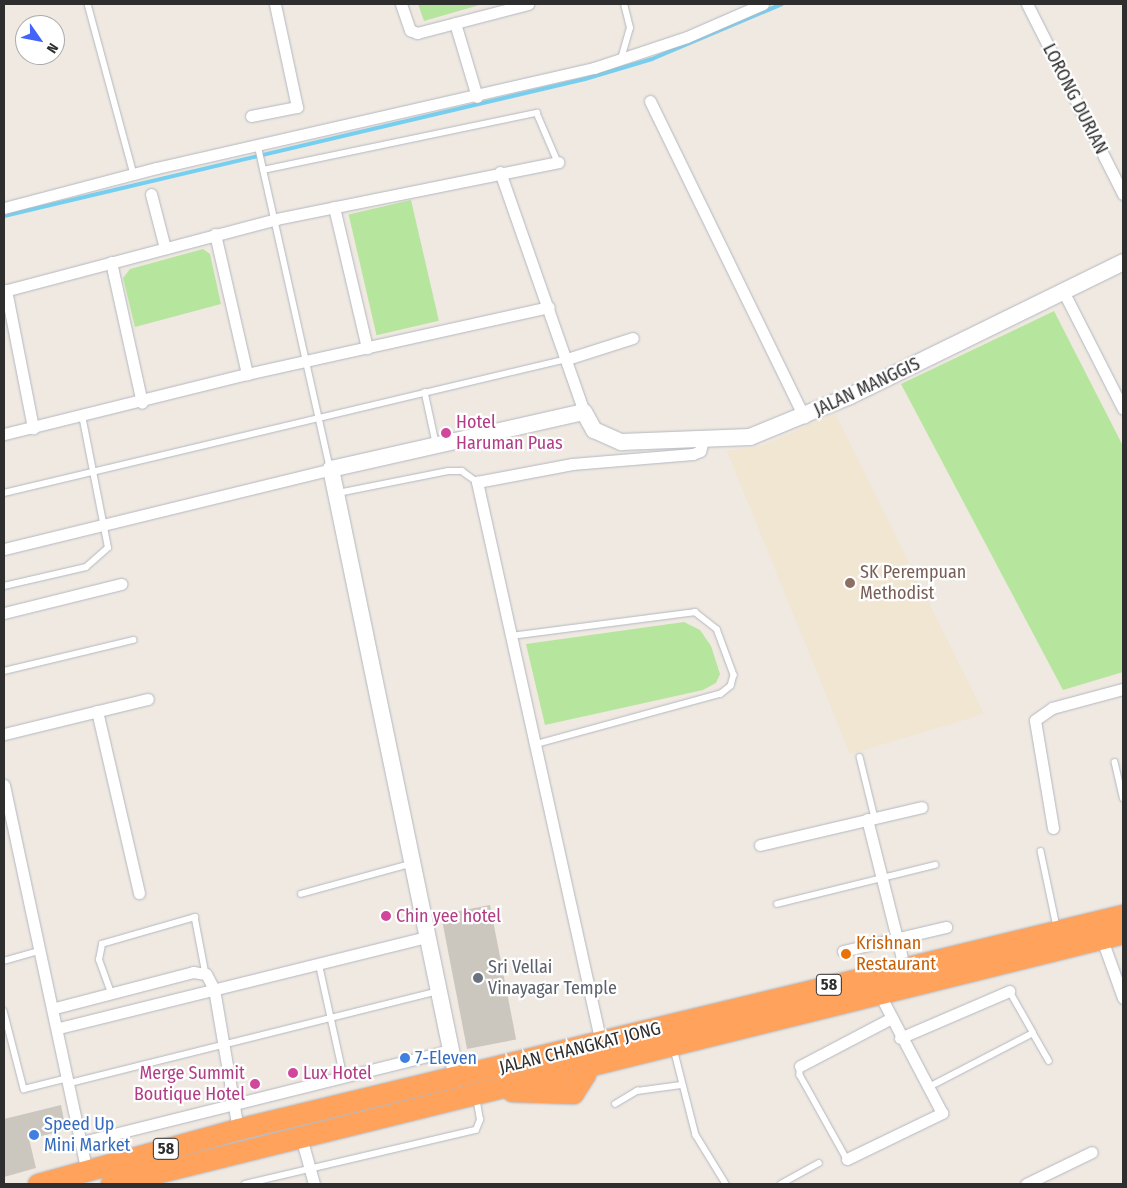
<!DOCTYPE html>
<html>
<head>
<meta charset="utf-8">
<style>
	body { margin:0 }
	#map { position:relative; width:1127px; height:1188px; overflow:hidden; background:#efe9e1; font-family:"Fira Sans Condensed",sans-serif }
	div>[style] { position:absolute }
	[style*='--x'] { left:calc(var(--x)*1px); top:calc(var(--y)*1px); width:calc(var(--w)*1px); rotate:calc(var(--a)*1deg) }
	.education>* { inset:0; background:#f0e6d1 }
	.green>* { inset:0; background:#b6e59e; transform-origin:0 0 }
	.stream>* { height:4px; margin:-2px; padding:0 2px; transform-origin:2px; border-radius:2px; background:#75cff0 }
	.building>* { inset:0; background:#cbc7bf; transform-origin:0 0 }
	.roads { filter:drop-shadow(0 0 1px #b4b7c1) drop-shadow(0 0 1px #b4b7c1) }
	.lane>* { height:5.5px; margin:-2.75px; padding:0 2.75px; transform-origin:2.75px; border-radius:2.75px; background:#fff }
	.street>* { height:11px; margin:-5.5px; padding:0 5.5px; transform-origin:5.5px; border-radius:5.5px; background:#fff }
	.secondary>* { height:16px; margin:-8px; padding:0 8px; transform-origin:8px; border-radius:8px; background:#fff }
	.highway>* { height:21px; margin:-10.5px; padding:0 10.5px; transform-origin:10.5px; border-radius:10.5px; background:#ffa35c }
	.dots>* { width:14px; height:14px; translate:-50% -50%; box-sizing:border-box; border:2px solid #fff; border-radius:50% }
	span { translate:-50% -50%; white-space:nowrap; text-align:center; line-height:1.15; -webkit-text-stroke:4.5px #fff; paint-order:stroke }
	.shield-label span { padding:1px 4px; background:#fff; border:1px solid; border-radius:4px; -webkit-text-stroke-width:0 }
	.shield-label { font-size:16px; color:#2e2e2e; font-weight:700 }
	.street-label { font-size:18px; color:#2e2e2e }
	.hotel-label { font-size:18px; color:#b23c85 }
	.left { translate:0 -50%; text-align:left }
	.right { translate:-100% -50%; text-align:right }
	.education-label { font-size:18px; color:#785e54 }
	.food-label { font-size:18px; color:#c56008 }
	.worship-label { font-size:18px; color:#5b616d }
	.shop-label { font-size:18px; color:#366cbe }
	.frame { position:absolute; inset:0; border:5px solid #2e2e2e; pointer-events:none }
	.north { position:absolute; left:15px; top:15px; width:50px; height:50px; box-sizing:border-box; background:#fff; border:1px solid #ababab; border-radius:50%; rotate:123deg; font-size:14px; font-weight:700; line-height:20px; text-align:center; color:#2e2e2e }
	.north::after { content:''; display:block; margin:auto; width:18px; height:22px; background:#4264fb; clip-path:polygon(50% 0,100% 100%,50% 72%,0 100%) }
</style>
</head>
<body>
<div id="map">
	<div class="education">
		<i style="clip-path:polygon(835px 413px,984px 714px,850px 754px,727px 451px,764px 445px)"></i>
	</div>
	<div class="green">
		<i style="clip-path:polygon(418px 4px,483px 4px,424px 21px)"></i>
		<i style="left:411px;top:200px;width:124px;height:64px;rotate:77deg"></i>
		<i style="clip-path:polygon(203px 249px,210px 254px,221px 304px,135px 327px,123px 278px,130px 269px)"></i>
		<i style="clip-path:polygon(1054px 311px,1123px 446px,1123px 672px,1063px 690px,901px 384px)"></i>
		<i style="clip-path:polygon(684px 622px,700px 630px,711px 646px,720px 674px,716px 683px,703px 690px,545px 725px,526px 644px)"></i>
	</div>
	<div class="stream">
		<i style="--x:4;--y:216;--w:597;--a:-13.27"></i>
		<i style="--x:585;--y:79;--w:70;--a:-16.6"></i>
		<i style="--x:652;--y:59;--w:141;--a:-22.9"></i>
	</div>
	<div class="building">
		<i style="left:490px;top:905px;width:137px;height:50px;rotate:79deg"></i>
		<i style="clip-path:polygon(61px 1105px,66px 1130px,29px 1139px,36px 1168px,4px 1177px,4px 1119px)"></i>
	</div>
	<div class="roads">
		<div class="lane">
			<i style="--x:88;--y:4;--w:176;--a:74.9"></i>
			<i style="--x:621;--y:59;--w:32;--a:-74"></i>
			<i style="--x:630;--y:28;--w:25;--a:-104"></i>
			<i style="--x:258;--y:145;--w:330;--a:77.4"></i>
			<i style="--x:263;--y:170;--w:280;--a:-11.8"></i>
			<i style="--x:537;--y:113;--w:53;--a:66.8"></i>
			<i style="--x:425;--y:392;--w:52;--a:77.8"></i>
			<i style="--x:4;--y:493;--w:579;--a:-13.39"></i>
			<i style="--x:338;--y:493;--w:112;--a:-11.3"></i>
			<i style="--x:448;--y:471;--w:14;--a:0"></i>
			<i style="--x:462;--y:471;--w:19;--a:36"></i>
			<i style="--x:4;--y:586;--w:84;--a:-13"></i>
			<i style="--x:86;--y:567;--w:29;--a:-41"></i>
			<i style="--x:108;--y:548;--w:135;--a:-101.1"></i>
			<i style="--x:511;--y:636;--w:186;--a:-7.4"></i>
			<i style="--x:695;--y:612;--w:28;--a:38"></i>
			<i style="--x:717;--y:629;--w:49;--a:69.7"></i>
			<i style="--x:734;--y:675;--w:11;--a:105"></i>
			<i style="--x:731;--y:686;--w:13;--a:141"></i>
			<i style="--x:721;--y:694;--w:194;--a:164.7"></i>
			<i style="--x:4;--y:671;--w:133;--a:-13.5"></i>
			<i style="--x:860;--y:757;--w:63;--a:76.2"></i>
			<i style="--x:1115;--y:762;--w:37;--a:77"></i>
			<i style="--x:1041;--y:851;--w:78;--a:78.1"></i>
			<i style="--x:301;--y:894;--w:113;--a:-15.4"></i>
			<i style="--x:777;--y:904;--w:163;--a:-13.9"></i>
			<i style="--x:4;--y:961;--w:37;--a:-16"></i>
			<i style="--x:319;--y:963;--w:117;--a:77.6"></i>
			<i style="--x:111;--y:993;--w:35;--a:-110"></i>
			<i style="--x:99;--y:960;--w:16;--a:-79"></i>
			<i style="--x:102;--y:944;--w:97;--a:-16.2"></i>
			<i style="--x:195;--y:917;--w:58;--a:79.1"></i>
			<i style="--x:4;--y:1011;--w:81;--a:75.6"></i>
			<i style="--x:24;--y:1089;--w:45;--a:-14"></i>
			<i style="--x:1033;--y:1033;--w:32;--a:60"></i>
			<i style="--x:674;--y:1049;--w:89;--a:75.7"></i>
			<i style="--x:696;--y:1135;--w:57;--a:58.5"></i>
			<i style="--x:800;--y:1066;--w:9;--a:90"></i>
			<i style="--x:800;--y:1075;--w:96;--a:60.8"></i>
			<i style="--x:70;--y:1083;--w:379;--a:-14"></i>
			<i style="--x:927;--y:1088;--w:119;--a:-27.4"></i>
			<i style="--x:1033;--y:1033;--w:48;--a:-119.7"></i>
			<i style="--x:615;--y:1104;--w:26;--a:-31"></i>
			<i style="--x:637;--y:1091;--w:44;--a:-7.8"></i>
			<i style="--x:245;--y:1184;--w:237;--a:-13.2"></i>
			<i style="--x:476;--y:1130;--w:11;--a:-68"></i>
			<i style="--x:480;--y:1120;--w:22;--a:-100"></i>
			<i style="--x:781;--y:1184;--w:43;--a:-28.9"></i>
		</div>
		<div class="street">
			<i style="--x:401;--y:4;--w:28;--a:71"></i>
			<i style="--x:410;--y:30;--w:8;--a:23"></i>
			<i style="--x:417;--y:33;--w:115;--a:-14.6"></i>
			<i style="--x:1027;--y:4;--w:213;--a:63.2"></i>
			<i style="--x:455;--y:23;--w:77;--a:73.4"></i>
			<i style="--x:650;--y:101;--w:352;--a:64"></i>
			<i style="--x:251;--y:116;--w:47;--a:-11.1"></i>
			<i style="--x:297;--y:107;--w:105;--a:-102.1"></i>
			<i style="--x:500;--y:172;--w:254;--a:70.7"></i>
			<i style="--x:151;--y:194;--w:56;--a:75.5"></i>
			<i style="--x:334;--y:207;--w:145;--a:76.8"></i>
			<i style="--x:4;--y:208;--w:158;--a:-14.7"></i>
			<i style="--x:157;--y:168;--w:448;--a:-12.9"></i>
			<i style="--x:594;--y:68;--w:98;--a:-18.4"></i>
			<i style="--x:687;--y:37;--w:83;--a:-23.5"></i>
			<i style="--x:215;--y:234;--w:144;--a:77.1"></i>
			<i style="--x:111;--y:262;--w:144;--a:77.6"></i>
			<i style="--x:6;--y:290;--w:141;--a:78.9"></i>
			<i style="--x:4;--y:291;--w:281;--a:-14.8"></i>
			<i style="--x:276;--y:219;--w:288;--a:-11.4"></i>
			<i style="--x:1063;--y:291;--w:132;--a:63"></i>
			<i style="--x:567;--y:359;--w:69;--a:-17.7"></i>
			<i style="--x:4;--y:434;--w:250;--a:-13.9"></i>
			<i style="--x:247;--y:374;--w:309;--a:-12.5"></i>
			<i style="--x:4;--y:549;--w:337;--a:-13.7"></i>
			<i style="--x:4;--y:613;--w:121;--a:-13.9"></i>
			<i style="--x:97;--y:711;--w:187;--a:77"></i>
			<i style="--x:4;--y:734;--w:148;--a:-13.7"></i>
			<i style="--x:4;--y:785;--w:395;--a:77.9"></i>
			<i style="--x:867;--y:819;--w:152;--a:75.9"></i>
			<i style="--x:1053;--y:828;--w:109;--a:-99.5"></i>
			<i style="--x:1035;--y:720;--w:21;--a:-35"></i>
			<i style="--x:1052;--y:708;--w:73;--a:-15"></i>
			<i style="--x:760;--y:845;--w:166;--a:-13.2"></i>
			<i style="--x:1100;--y:934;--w:68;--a:70.2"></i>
			<i style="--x:843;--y:951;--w:106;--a:-13.1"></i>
			<i style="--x:55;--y:1008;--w:143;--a:-14.6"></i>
			<i style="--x:193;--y:972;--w:13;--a:9"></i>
			<i style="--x:206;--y:974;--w:17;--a:62"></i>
			<i style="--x:214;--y:989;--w:142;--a:80.3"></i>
			<i style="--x:59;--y:1028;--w:379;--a:-13.9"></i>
			<i style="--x:900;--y:1038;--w:119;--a:-23.3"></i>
			<i style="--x:601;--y:1043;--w:575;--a:-102.46"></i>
			<i style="--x:477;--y:482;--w:97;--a:-10.7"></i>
			<i style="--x:572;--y:464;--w:121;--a:-4.7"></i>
			<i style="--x:693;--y:454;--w:8;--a:-23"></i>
			<i style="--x:700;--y:451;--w:10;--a:-73"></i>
			<i style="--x:800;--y:1066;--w:102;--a:-27.6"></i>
			<i style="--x:301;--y:1137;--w:49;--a:74.5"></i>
			<i style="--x:82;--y:1142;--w:379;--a:-14"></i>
			<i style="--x:847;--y:1159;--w:106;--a:-25.8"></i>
			<i style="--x:942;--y:1113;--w:136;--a:-117.7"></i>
			<i style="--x:1026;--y:1184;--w:73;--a:-25.9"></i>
		</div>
		<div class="secondary">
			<i style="--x:457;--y:1079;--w:623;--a:-101.67"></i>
			<i style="--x:331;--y:469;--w:259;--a:-12.7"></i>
			<i style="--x:584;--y:412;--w:21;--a:61"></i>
			<i style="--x:594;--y:430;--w:30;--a:24"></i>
			<i style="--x:621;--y:442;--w:129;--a:-2.2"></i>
			<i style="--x:750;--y:437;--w:108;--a:-22.3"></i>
			<i style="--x:850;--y:396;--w:304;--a:-26.1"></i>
		</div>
		<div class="highway">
			<i style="--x:512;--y:1091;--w:61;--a:1.9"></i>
			<i style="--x:573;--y:1093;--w:22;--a:-58"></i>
			<i style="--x:585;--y:1074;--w:18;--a:-133"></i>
			<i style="--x:38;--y:1184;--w:207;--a:-15.4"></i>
			<i style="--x:238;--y:1129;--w:911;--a:-13.59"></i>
			<i style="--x:111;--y:1184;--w:1043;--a:-13.93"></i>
		</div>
	</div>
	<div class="dots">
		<i style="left:446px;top:433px;background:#d1479c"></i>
		<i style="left:850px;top:583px;background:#8d6e63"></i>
		<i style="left:386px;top:916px;background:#d1479c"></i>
		<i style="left:846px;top:954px;background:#e8710a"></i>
		<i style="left:478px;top:978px;background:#6b7280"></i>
		<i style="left:405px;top:1058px;background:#3f7fe0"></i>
		<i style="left:293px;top:1073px;background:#d1479c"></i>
		<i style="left:255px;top:1084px;background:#d1479c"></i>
		<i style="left:34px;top:1135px;background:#3f7fe0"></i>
	</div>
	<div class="shield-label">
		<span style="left:829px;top:985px">58</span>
		<span style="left:166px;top:1149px">58</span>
	</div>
	<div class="street-label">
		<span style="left:1075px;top:99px;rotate:63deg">LORONG DURIAN</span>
		<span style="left:867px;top:387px;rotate:-25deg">JALAN MANGGIS</span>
		<span style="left:580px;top:1048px;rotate:-14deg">JALAN CHANGKAT JONG</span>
	</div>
	<div class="hotel-label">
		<span class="left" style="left:456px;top:433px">Hotel<br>Haruman Puas</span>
		<span class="left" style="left:396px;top:916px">Chin yee hotel</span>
		<span class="left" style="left:303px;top:1073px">Lux Hotel</span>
		<span class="right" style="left:245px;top:1084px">Merge Summit<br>Boutique Hotel</span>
	</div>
	<div class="education-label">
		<span class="left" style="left:860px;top:583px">SK Perempuan<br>Methodist</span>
	</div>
	<div class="food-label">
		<span class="left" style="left:856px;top:954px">Krishnan<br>Restaurant</span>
	</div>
	<div class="worship-label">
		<span class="left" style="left:488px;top:978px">Sri Vellai<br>Vinayagar Temple</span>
	</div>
	<div class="shop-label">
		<span class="left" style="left:415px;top:1058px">7-Eleven</span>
		<span class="left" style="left:44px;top:1135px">Speed Up<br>Mini Market</span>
	</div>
	<div class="frame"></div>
	<div class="north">N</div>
</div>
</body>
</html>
